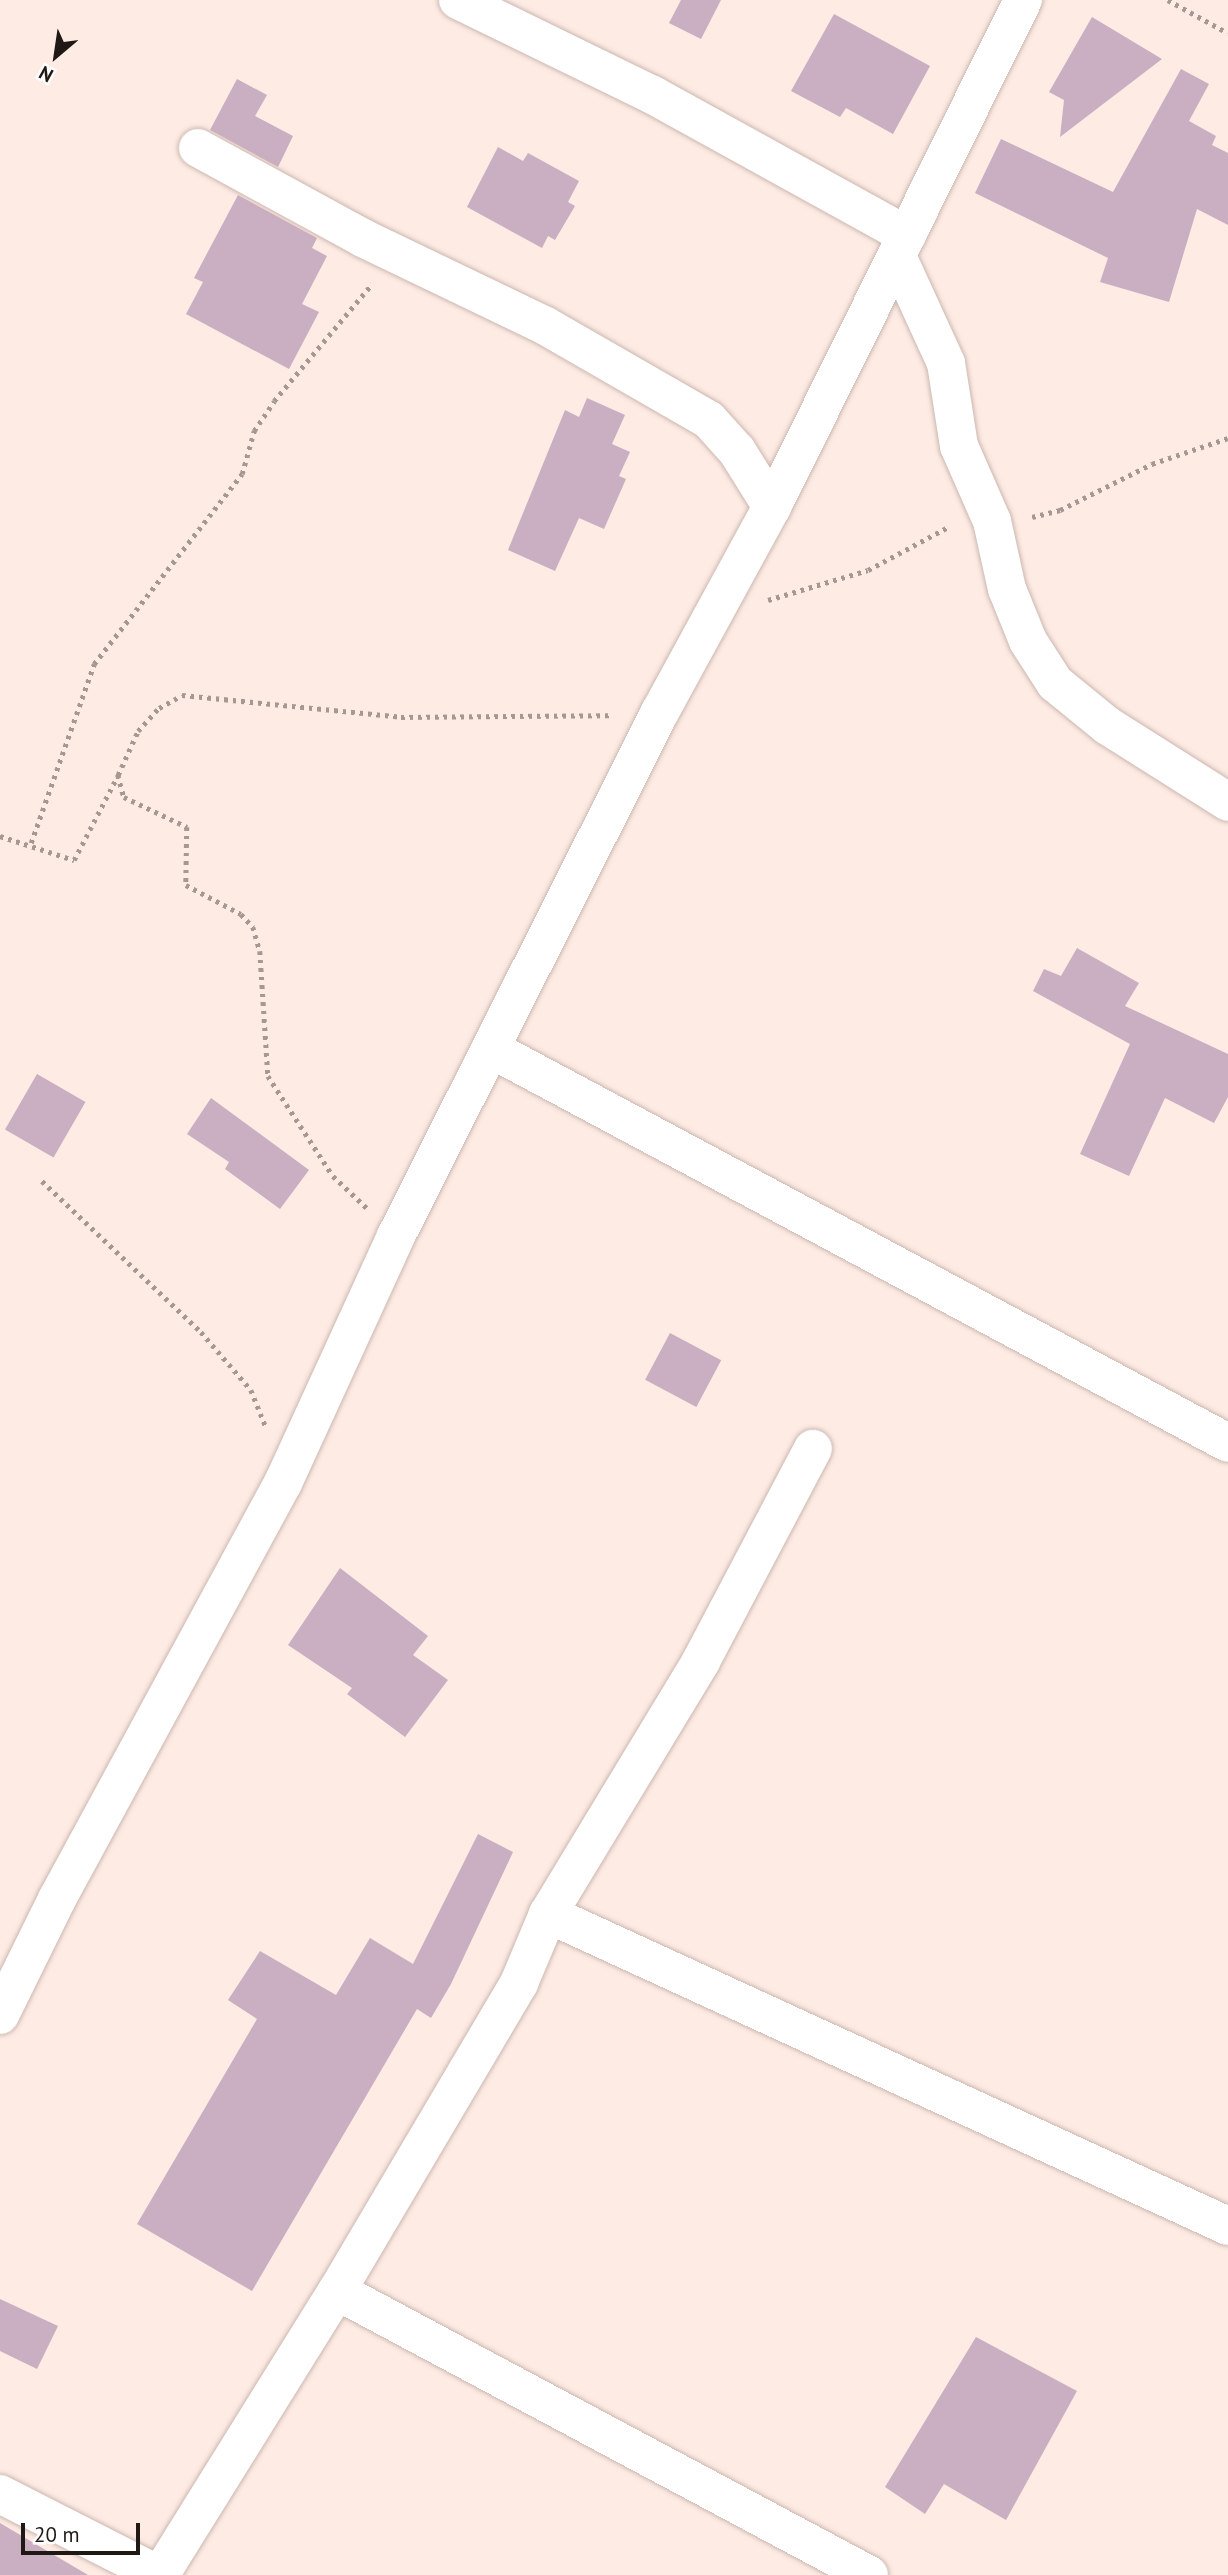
<!DOCTYPE html>
<html>
<head>
<meta charset="utf-8">
<style>
	body { margin:0 }
	#map { position:relative; width:1228px; height:2575px; overflow:hidden; background:#fdebe4; font-family:"PT Sans",sans-serif }
	div>[style] { position:absolute }
	[style*='--x'] { left:calc(var(--x)*1px); top:calc(var(--y)*1px); width:calc(var(--w)*1px); rotate:calc(var(--a)*1deg) }
	.building>* { inset:0; background:#caaec2; transform-origin:0 0 }
	.path>* { height:4.5px; margin-top:-2.25px; transform-origin:0; background:repeating-linear-gradient(90deg,#a59792 0 3.5px,transparent 0 8.5px) }
	.roads { filter:drop-shadow(0 0 2px #ccb7af) drop-shadow(0 0 2px #ccb7af) }
	.minor>* { height:38px; margin:-19px; padding:0 19px; transform-origin:19px; border-radius:19px; background:#fff }
	span { translate:-50% -50%; white-space:nowrap; text-align:center; line-height:1.15; -webkit-text-stroke:7px #fff; paint-order:stroke }
	.north { position:absolute; left:21px; top:21px; width:70px; height:70px; -webkit-text-stroke:5px #fff; paint-order:stroke; rotate:209deg; font-size:19px; font-weight:700; line-height:28px; text-align:center; color:#1f1815 }
	.north::after { content:''; display:block; margin:auto; width:24px; height:32px; background:#1f1815; clip-path:polygon(50% 0,100% 100%,50% 72%,0 100%) }
	.scale { position:absolute; left:21px; top:2523px; width:119px; height:32px; box-sizing:border-box; border:4px solid #1f1815; border-top:0; padding-left:9px; font-size:21px; line-height:24px; white-space:nowrap; color:#1f1815; -webkit-text-stroke:5px #fff; paint-order:stroke }
</style>
</head>
<body>
<div id="map">
	<div class="building">
		<i style="clip-path:polygon(681px 0,721px 0,701px 39px,669px 23px)"></i>
		<i style="clip-path:polygon(834px 14px,930px 66px,893px 134px,846px 108px,840px 117px,791px 91px)"></i>
		<i style="clip-path:polygon(1092px 17px,1162px 59px,1060px 137px,1064px 100px,1049px 92px)"></i>
		<i style="clip-path:polygon(1181px 69px,1209px 84px,1189px 121px,1216px 136px,1212px 145px,1228px 153px,1228px 225px,1197px 209px,1169px 302px,1100px 282px,1108px 258px,975px 193px,1001px 139px,1113px 192px)"></i>
		<i style="clip-path:polygon(237px 79px,267px 95px,255px 116px,293px 136px,278px 167px,210px 130px)"></i>
		<i style="clip-path:polygon(498px 147px,523px 161px,528px 153px,579px 181px,568px 202px,575px 206px,555px 240px,548px 236px,542px 248px,467px 207px)"></i>
		<i style="clip-path:polygon(238px 195px,317px 238px,312px 248px,327px 256px,302px 304px,319px 312px,289px 369px,186px 314px,203px 282px,194px 278px)"></i>
		<i style="clip-path:polygon(587px 398px,625px 415px,612px 444px,630px 452px,619px 476px,626px 479px,604px 529px,579px 518px,555px 571px,508px 550px,565px 410px,579px 417px)"></i>
		<i style="clip-path:polygon(1077px 948px,1139px 983px,1125px 1006px,1228px 1054px,1228px 1097px,1214px 1123px,1165px 1098px,1129px 1176px,1080px 1154px,1130px 1044px,1033px 991px,1044px 969px,1061px 976px)"></i>
		<i style="left:37px;top:1074px;width:56px;height:64px;rotate:30deg"></i>
		<i style="clip-path:polygon(211px 1098px,309px 1170px,280px 1209px,225px 1169px,229px 1162px,187px 1134px)"></i>
		<i style="left:670px;top:1333px;width:58px;height:53px;rotate:28deg"></i>
		<i style="clip-path:polygon(340px 1568px,428px 1636px,413px 1655px,448px 1680px,405px 1737px,347px 1694px,352px 1688px,288px 1645px)"></i>
		<i style="clip-path:polygon(478px 1834px,513px 1852px,451px 1984px,431px 2018px,417px 2009px,252px 2291px,137px 2224px,257px 2019px,228px 2000px,260px 1951px,336px 1995px,370px 1938px,413px 1964px)"></i>
		<i style="clip-path:polygon(0 2299px,58px 2326px,37px 2369px,0 2351px)"></i>
		<i style="clip-path:polygon(976px 2337px,1077px 2391px,1006px 2520px,944px 2484px,925px 2514px,885px 2487px)"></i>
		<i style="clip-path:polygon(0 2523px,88px 2575px,0 2575px)"></i>
	</div>
	<div class="path">
		<i style="--x:1168;--y:0;--w:68;--a:28.8"></i>
		<i style="--x:1032;--y:517;--w:29;--a:-14"></i>
		<i style="--x:1060;--y:510;--w:103;--a:-26.6"></i>
		<i style="--x:1152;--y:464;--w:80;--a:-18.9"></i>
		<i style="--x:768;--y:600;--w:104;--a:-16.7"></i>
		<i style="--x:868;--y:570;--w:93;--a:-28.2"></i>
		<i style="--x:118;--y:775;--w:48;--a:-65.6"></i>
		<i style="--x:138;--y:731;--w:31;--a:-48"></i>
		<i style="--x:159;--y:708;--w:26;--a:-29"></i>
		<i style="--x:182;--y:695;--w:220;--a:5.7"></i>
		<i style="--x:401;--y:717;--w:212;--a:-0.5"></i>
		<i style="--x:0;--y:836;--w:78;--a:18"></i>
		<i style="--x:74;--y:860;--w:96;--a:-62.6"></i>
		<i style="--x:118;--y:775;--w:23;--a:75"></i>
		<i style="--x:124;--y:797;--w:70;--a:25.5"></i>
		<i style="--x:187;--y:827;--w:58;--a:91"></i>
		<i style="--x:186;--y:885;--w:62;--a:27.8"></i>
		<i style="--x:241;--y:914;--w:18;--a:47"></i>
		<i style="--x:253;--y:927;--w:25;--a:74"></i>
		<i style="--x:260;--y:951;--w:125;--a:86.3"></i>
		<i style="--x:268;--y:1076;--w:119;--a:57"></i>
		<i style="--x:333;--y:1176;--w:48;--a:43.3"></i>
		<i style="--x:31;--y:843;--w:190;--a:-70.6"></i>
		<i style="--x:94;--y:664;--w:241;--a:-52.1"></i>
		<i style="--x:242;--y:474;--w:45;--a:-74.4"></i>
		<i style="--x:254;--y:431;--w:36;--a:-56"></i>
		<i style="--x:274;--y:401;--w:153;--a:-50.1"></i>
		<i style="--x:42;--y:1181;--w:219;--a:43.5"></i>
		<i style="--x:201;--y:1332;--w:77;--a:49.2"></i>
		<i style="--x:251;--y:1390;--w:38;--a:68"></i>
	</div>
	<div class="roads">
		<div class="minor">
			<i style="--x:458;--y:0;--w:217;--a:26"></i>
			<i style="--x:653;--y:95;--w:290;--a:28.9"></i>
			<i style="--x:198;--y:148;--w:188;--a:28.6"></i>
			<i style="--x:363;--y:238;--w:201;--a:25.7"></i>
			<i style="--x:544;--y:325;--w:190;--a:29.9"></i>
			<i style="--x:709;--y:420;--w:42;--a:47.9"></i>
			<i style="--x:737;--y:451;--w:66;--a:58"></i>
			<i style="--x:897;--y:256;--w:118;--a:65.4"></i>
			<i style="--x:946;--y:363;--w:84;--a:81.1"></i>
			<i style="--x:959;--y:446;--w:82;--a:66.3"></i>
			<i style="--x:992;--y:521;--w:70;--a:77.6"></i>
			<i style="--x:1007;--y:589;--w:56;--a:68"></i>
			<i style="--x:1028;--y:641;--w:50;--a:57.3"></i>
			<i style="--x:1055;--y:683;--w:68;--a:39.1"></i>
			<i style="--x:1108;--y:726;--w:142;--a:32.3"></i>
			<i style="--x:493;--y:1050;--w:833;--a:28.13"></i>
			<i style="--x:548;--y:1914;--w:748;--a:24.65"></i>
			<i style="--x:0;--y:2015;--w:129;--a:-63.8"></i>
			<i style="--x:57;--y:1899;--w:473;--a:-61.5"></i>
			<i style="--x:283;--y:1483;--w:272;--a:-65.4"></i>
			<i style="--x:396;--y:1236;--w:587;--a:-63.26"></i>
			<i style="--x:660;--y:712;--w:234;--a:-61.4"></i>
			<i style="--x:772;--y:507;--w:566;--a:-63.66"></i>
			<i style="--x:337;--y:2291;--w:603;--a:28.09"></i>
			<i style="--x:0;--y:2494;--w:178;--a:27"></i>
			<i style="--x:160;--y:2575;--w:335;--a:-58.1"></i>
			<i style="--x:337;--y:2291;--w:358;--a:-59.4"></i>
			<i style="--x:519;--y:1983;--w:75;--a:-67.2"></i>
			<i style="--x:548;--y:1914;--w:296;--a:-58.8"></i>
			<i style="--x:701;--y:1661;--w:240;--a:-62.2"></i>
		</div>
	</div>
	<div class="north">N</div>
	<div class="scale">20 m</div>
</div>
</body>
</html>
